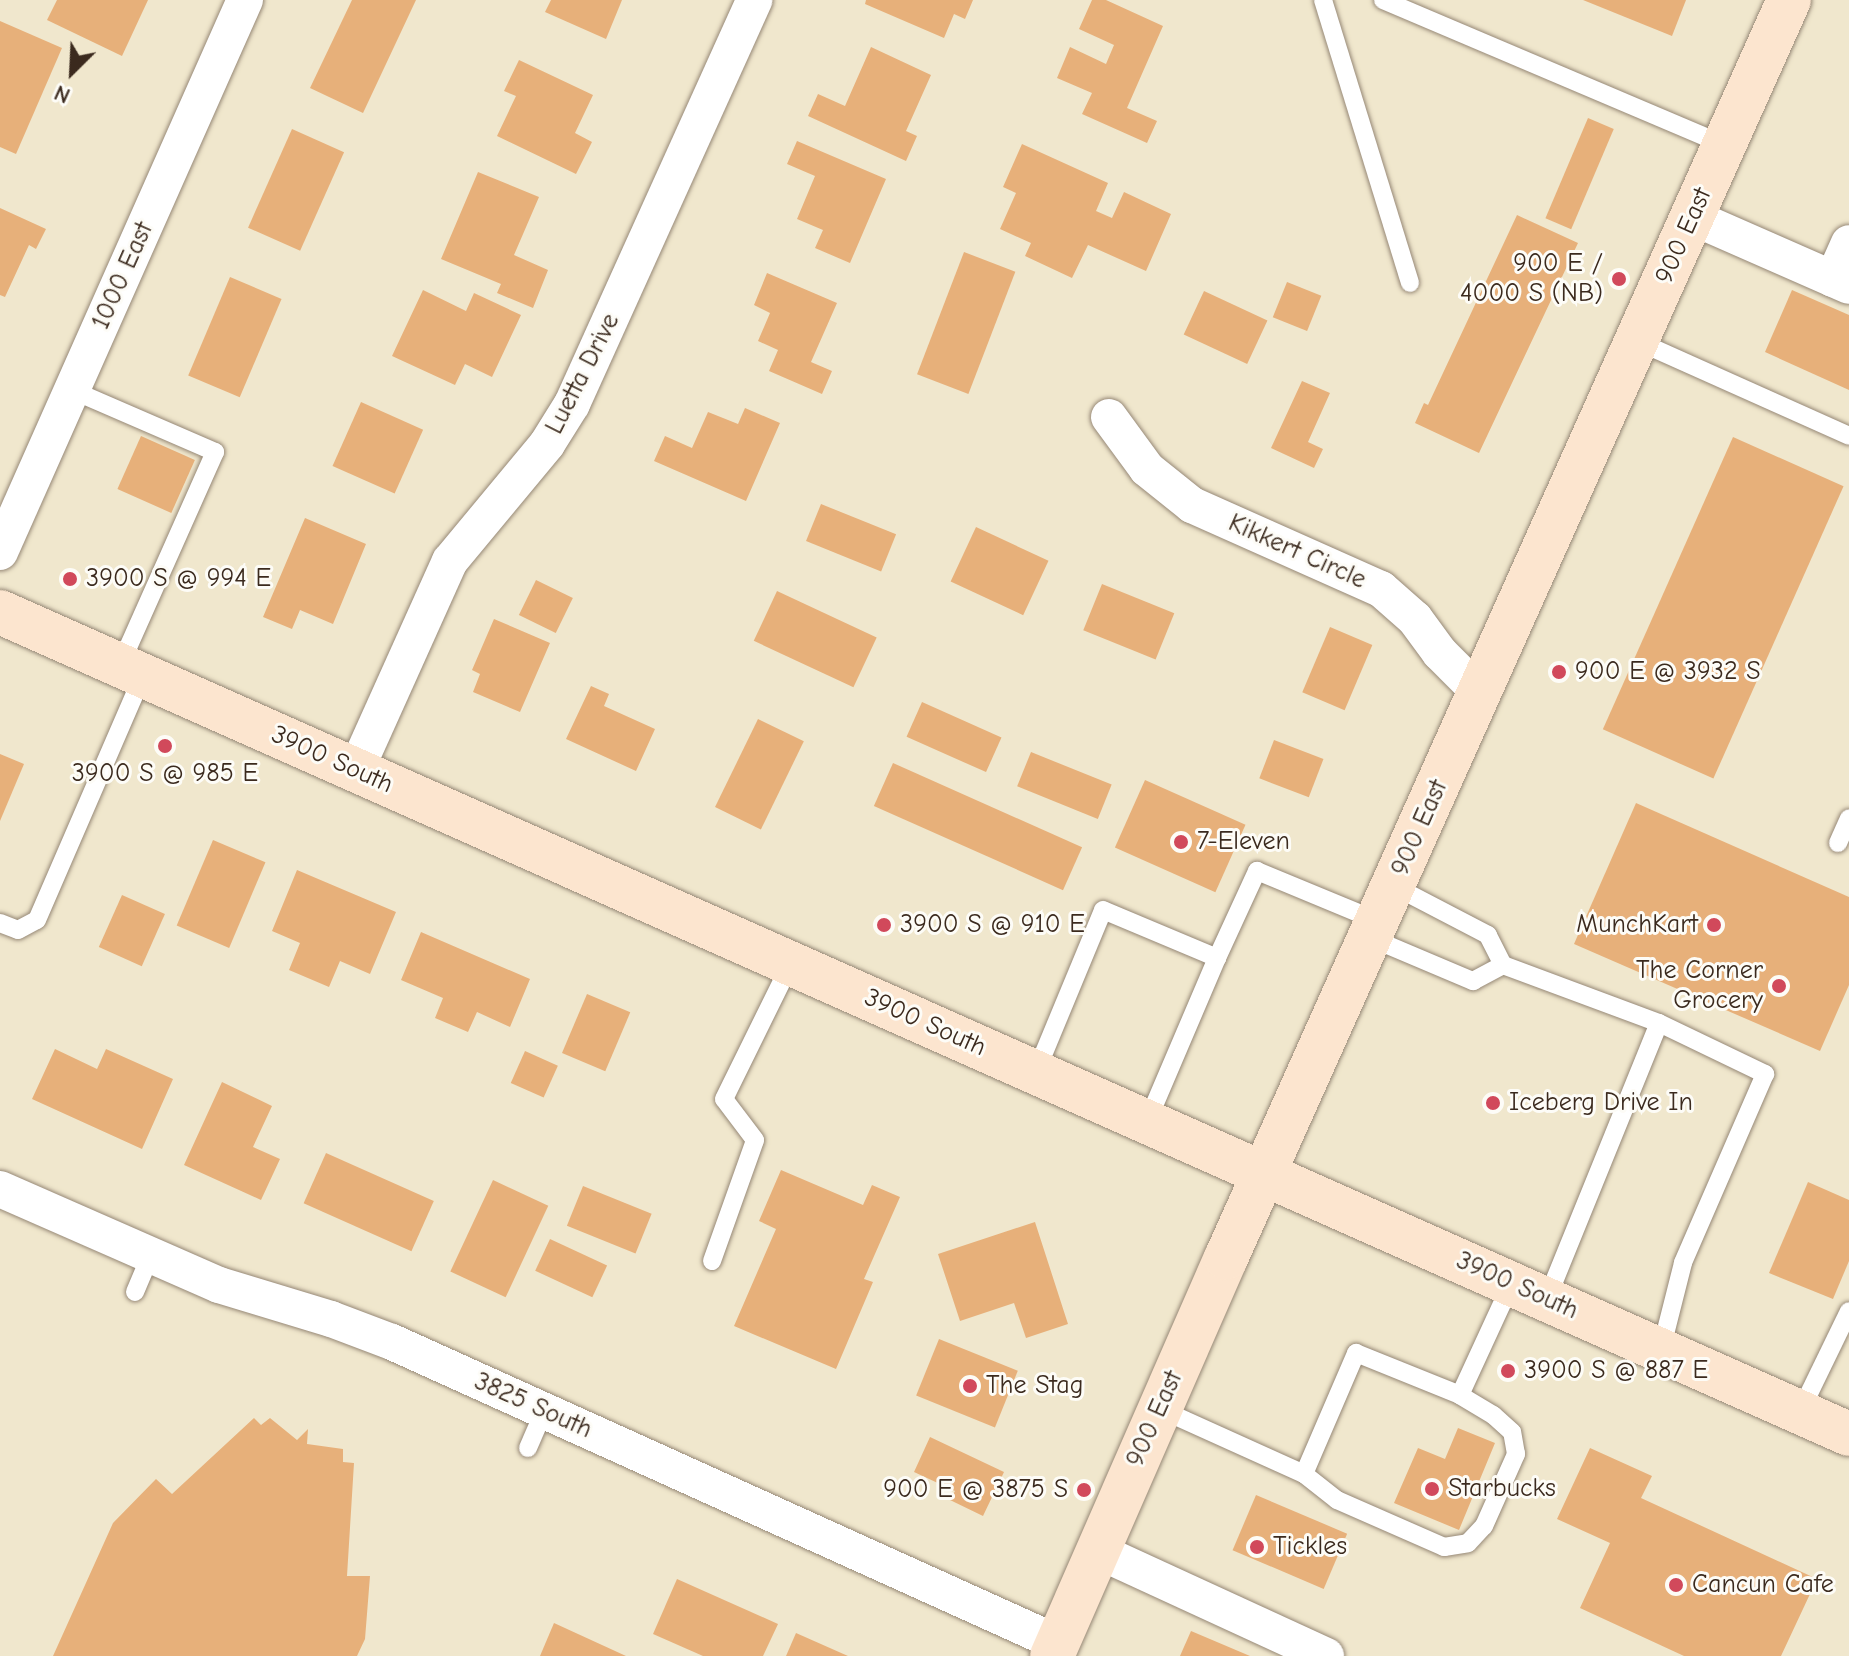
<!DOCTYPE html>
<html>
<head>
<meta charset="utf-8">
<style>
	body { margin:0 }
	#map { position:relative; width:1849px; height:1656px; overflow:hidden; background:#f0e7cd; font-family:"Comic Neue",sans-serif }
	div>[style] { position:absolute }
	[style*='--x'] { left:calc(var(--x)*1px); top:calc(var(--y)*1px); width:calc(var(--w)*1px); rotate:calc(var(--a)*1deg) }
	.building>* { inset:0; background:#e7b07a; transform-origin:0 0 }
	.roads { filter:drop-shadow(0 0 2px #968876) drop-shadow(0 0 2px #968876) }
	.lane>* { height:18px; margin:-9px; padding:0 9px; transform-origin:9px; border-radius:9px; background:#fff }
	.street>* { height:36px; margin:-18px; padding:0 18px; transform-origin:18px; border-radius:18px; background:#fff }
	.secondary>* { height:44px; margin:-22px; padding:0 22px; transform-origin:22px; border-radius:22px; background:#fce5cf }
	.dots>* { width:22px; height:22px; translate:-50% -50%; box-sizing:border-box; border:4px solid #fdfcf7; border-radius:50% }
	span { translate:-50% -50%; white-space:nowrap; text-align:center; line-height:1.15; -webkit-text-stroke:6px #fdfcf7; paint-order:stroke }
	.street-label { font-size:26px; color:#3b2a1e }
	.poi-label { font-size:26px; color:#3b2a1e }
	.right { translate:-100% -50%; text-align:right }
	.left { translate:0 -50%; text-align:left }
	.north { position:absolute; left:32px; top:32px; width:80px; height:80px; -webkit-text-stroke:6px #fdfcf7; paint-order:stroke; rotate:204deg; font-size:22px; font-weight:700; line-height:32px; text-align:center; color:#3b2a1e }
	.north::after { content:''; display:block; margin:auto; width:28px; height:36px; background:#3b2a1e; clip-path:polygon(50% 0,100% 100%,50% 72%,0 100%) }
</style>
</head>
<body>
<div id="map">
	<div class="building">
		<i style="clip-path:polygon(57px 0,148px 0,122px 56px,47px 20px)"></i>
		<i style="clip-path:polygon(352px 0,416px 0,363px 113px,310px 88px)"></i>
		<i style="clip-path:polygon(551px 0,622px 0,606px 39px,545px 12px)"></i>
		<i style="clip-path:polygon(866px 0,973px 0,965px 19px,954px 14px,944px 38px,865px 4px)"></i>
		<i style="clip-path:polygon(1092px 0,1106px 0,1163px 26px,1127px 108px,1157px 121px,1147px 143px,1082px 114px,1092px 93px,1057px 78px,1070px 47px,1106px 64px,1114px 45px,1079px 29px)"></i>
		<i style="clip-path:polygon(1583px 0,1686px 0,1672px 36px)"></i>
		<i style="clip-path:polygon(0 21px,62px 48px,16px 154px,0 147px)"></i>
		<i style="clip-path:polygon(871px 47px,931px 75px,906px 131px,917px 136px,906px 161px,808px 116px,818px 94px,845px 106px)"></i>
		<i style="clip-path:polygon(519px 60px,593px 95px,575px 133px,592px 142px,576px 174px,497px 136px,516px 96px,504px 91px)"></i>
		<i style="left:1588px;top:118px;width:28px;height:109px;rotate:23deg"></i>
		<i style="left:292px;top:129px;width:57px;height:108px;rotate:24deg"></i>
		<i style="clip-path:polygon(797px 141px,886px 179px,850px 263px,815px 248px,823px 230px,797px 219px,815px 176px,787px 164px)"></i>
		<i style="clip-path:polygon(1022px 144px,1108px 183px,1096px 211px,1112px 218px,1124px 192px,1171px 214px,1146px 271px,1088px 245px,1072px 278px,1025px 256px,1031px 243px,1000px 229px,1016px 193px,1003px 187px)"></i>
		<i style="clip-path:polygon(478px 172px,539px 197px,514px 255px,548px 270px,533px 308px,497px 293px,501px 284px,441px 259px)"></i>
		<i style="clip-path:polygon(0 208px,46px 229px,36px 249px,29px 245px,5px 297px,0 295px)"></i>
		<i style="clip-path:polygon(1517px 215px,1578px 243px,1479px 453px,1415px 423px,1424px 403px,1428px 405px)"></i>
		<i style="left:964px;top:252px;width:55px;height:131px;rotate:21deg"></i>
		<i style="clip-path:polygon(767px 273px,837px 303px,811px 362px,832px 371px,822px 394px,769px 371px,778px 350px,758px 341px,770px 313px,754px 305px)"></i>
		<i style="left:230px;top:277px;width:56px;height:107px;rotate:23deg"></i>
		<i style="left:1287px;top:282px;width:37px;height:38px;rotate:22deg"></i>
		<i style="clip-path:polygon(423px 290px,466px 311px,474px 293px,521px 315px,492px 377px,465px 364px,455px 385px,392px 356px)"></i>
		<i style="clip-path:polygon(1792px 290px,1849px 315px,1849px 390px,1765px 352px)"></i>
		<i style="left:1204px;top:291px;width:70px;height:48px;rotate:25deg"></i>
		<i style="clip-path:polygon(1302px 381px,1330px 393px,1308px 442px,1323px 449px,1314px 468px,1271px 448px)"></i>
		<i style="left:361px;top:402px;width:68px;height:70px;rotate:24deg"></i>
		<i style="clip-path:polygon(745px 408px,780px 423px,746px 501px,654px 461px,665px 436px,692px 448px,708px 412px,738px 424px)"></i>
		<i style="left:141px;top:436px;width:59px;height:58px;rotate:24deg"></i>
		<i style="left:1733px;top:437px;width:121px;height:320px;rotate:24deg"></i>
		<i style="left:821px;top:504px;width:81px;height:40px;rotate:22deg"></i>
		<i style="clip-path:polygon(305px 518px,366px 544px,333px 624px,300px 610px,292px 629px,263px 617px)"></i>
		<i style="left:976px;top:527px;width:80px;height:60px;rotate:25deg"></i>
		<i style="left:536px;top:580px;width:41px;height:39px;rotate:26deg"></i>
		<i style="left:1102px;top:584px;width:78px;height:50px;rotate:22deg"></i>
		<i style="left:777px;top:591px;width:110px;height:55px;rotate:25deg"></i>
		<i style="clip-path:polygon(494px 619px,550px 643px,520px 712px,473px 692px,480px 674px,472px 670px)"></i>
		<i style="left:1330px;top:627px;width:46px;height:71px;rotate:23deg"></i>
		<i style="clip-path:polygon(591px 686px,609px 694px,604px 706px,655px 729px,636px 771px,566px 739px)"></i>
		<i style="left:922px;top:702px;width:87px;height:38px;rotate:24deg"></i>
		<i style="left:758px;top:719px;width:51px;height:98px;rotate:26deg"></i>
		<i style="left:1274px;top:740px;width:53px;height:41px;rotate:21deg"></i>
		<i style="left:1031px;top:752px;width:87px;height:37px;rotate:22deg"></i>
		<i style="clip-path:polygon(0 754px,24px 764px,0 821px)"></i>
		<i style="left:893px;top:763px;width:207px;height:47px;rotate:24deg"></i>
		<i style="left:1145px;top:780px;width:110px;height:74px;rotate:24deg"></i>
		<i style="clip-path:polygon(1636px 803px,1849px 897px,1849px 985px,1820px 1051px,1574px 944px)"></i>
		<i style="left:213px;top:840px;width:57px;height:93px;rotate:23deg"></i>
		<i style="clip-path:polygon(297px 870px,396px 912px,370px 974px,340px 961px,329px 987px,289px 970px,300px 943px,272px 931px)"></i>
		<i style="left:122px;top:895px;width:47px;height:57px;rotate:24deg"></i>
		<i style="clip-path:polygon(421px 932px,530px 979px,510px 1027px,477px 1012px,468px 1032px,435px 1018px,443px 998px,401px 980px)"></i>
		<i style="left:587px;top:994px;width:47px;height:64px;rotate:23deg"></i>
		<i style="clip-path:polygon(55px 1049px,97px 1069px,106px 1049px,173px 1079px,142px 1149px,32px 1099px)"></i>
		<i style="left:525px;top:1051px;width:36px;height:35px;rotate:24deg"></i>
		<i style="clip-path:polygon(222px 1082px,272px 1106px,253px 1147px,280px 1159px,261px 1200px,184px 1165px)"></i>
		<i style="left:326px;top:1153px;width:118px;height:55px;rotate:24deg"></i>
		<i style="clip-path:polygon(781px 1170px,863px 1205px,872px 1185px,900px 1197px,864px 1279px,873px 1282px,836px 1369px,734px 1326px,776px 1229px,759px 1221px)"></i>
		<i style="left:493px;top:1180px;width:61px;height:101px;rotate:25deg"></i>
		<i style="clip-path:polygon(1808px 1182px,1849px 1200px,1849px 1261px,1833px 1299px,1769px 1273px)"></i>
		<i style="left:583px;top:1186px;width:74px;height:43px;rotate:22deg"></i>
		<i style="clip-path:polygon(1035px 1222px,1068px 1324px,1026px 1338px,1014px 1303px,960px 1321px,938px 1254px)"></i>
		<i style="left:550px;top:1239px;width:63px;height:35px;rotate:25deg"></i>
		<i style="left:939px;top:1339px;width:85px;height:61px;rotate:22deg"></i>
		<i style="clip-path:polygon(254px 1418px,261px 1425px,270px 1418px,297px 1440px,308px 1429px,307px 1444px,343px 1449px,343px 1462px,354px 1463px,347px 1576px,370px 1576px,365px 1639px,357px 1656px,53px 1656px,113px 1523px,156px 1479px,172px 1494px)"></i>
		<i style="clip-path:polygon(1458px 1428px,1495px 1443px,1459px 1530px,1394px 1503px,1418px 1448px,1445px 1459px)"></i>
		<i style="clip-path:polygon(930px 1437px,1004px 1472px,983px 1516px,950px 1500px,955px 1491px,914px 1472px)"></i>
		<i style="clip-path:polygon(1590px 1448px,1652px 1476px,1641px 1498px,1817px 1579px,1781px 1656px,1684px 1656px,1580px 1608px,1610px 1543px,1557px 1519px)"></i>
		<i style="left:1256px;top:1495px;width:99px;height:60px;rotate:23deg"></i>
		<i style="clip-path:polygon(677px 1579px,778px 1624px,763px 1656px,703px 1656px,653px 1634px)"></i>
		<i style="clip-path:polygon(554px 1623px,626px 1656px,540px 1656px)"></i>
		<i style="clip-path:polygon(1191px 1631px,1250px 1656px,1180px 1656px)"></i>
		<i style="clip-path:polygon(796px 1633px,848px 1656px,786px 1656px)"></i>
	</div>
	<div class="roads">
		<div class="lane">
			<i style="--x:1323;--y:0;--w:296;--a:72.9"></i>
			<i style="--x:1383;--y:0;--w:371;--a:23"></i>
			<i style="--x:1637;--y:341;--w:232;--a:24.1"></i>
			<i style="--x:72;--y:390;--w:156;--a:23.4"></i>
			<i style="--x:215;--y:452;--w:233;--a:114"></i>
			<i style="--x:1838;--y:843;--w:27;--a:-66"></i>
			<i style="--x:0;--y:923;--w:19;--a:21"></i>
			<i style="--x:18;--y:930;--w:21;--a:-28"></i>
			<i style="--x:37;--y:920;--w:267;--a:-66.6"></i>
			<i style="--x:1371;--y:938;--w:111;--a:22.9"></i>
			<i style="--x:1473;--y:981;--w:34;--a:-28"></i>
			<i style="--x:1503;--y:965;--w:34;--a:-117"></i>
			<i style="--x:1488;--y:935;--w:106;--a:-152.5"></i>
			<i style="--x:1217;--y:958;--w:96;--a:-65.3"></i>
			<i style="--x:1257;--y:871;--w:131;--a:22.5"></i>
			<i style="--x:1503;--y:965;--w:166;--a:20.4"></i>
			<i style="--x:1659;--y:1023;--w:298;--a:112.1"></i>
			<i style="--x:1659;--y:1023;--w:118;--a:25.7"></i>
			<i style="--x:1765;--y:1074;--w:206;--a:113.5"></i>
			<i style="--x:1683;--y:1263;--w:90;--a:104.2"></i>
			<i style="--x:1036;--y:1072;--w:175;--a:-67.5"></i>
			<i style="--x:1103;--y:910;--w:124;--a:22.8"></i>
			<i style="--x:1217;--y:958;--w:178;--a:113.1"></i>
			<i style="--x:712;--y:1261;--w:128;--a:-70.4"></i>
			<i style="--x:755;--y:1140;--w:51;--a:-127.1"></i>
			<i style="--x:724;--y:1099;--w:152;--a:-63.8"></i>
			<i style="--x:135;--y:1292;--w:39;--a:-67"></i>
			<i style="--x:1160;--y:1409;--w:158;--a:24.3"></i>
			<i style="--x:1304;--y:1474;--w:132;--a:-66.7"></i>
			<i style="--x:1356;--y:1353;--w:112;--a:22"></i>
			<i style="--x:1460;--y:1395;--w:122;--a:-65.3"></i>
			<i style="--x:1800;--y:1412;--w:112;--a:-64.1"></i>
			<i style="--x:528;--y:1448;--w:40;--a:-66.6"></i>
			<i style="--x:1304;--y:1474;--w:42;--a:38.2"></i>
			<i style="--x:1337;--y:1500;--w:117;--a:23.7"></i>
			<i style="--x:1444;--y:1547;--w:24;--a:-9"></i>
			<i style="--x:1468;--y:1543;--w:23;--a:-47"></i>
			<i style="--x:1484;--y:1526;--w:79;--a:-66"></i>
			<i style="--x:1516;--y:1454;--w:22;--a:-100"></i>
			<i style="--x:1512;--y:1432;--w:25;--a:-138"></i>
			<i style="--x:1493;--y:1415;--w:39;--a:-149"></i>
		</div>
		<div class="street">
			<i style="--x:1692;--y:217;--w:171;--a:23.7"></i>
			<i style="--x:1833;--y:279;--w:39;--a:-66"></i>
			<i style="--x:1109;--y:417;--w:64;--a:53.8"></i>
			<i style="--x:1147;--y:469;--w:58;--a:38.7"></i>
			<i style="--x:1192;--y:505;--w:207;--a:24"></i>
			<i style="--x:1381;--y:589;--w:45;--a:41.4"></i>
			<i style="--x:1415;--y:619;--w:42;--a:53.7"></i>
			<i style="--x:1440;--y:653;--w:58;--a:45"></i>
			<i style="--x:0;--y:552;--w:604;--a:-66.07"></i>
			<i style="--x:356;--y:770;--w:229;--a:-65.8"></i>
			<i style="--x:450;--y:561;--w:152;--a:-50.3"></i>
			<i style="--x:547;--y:444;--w:47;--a:-58"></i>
			<i style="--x:572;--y:404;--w:443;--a:-65.7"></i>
			<i style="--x:0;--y:1189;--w:239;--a:23.7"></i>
			<i style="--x:219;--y:1285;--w:117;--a:16.9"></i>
			<i style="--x:331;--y:1319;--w:65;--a:20.7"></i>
			<i style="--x:392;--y:1342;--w:731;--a:24.32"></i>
			<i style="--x:1098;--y:1551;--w:251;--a:24.7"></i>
		</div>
		<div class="secondary">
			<i style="--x:0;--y:612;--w:2023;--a:23.97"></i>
			<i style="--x:1052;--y:1656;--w:434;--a:-66.4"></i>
			<i style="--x:1226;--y:1258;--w:1378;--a:-65.89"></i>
		</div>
	</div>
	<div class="dots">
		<i style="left:1619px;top:279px;background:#d1495b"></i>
		<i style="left:70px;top:579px;background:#d1495b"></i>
		<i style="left:1559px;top:672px;background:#d1495b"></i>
		<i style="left:165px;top:746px;background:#d1495b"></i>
		<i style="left:1181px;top:842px;background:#d1495b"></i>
		<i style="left:884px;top:925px;background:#d1495b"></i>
		<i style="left:1714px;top:925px;background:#d1495b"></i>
		<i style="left:1779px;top:986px;background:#d1495b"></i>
		<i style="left:1493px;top:1103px;background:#d1495b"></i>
		<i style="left:1508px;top:1371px;background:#d1495b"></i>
		<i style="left:970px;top:1386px;background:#d1495b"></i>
		<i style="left:1432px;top:1489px;background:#d1495b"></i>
		<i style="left:1084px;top:1490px;background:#d1495b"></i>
		<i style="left:1257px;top:1547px;background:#d1495b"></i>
		<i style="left:1676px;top:1585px;background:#d1495b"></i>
	</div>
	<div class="street-label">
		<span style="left:1684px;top:236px;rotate:-66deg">900 East</span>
		<span style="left:123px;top:276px;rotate:-66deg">1000 East</span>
		<span style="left:583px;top:374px;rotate:-63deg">Luetta Drive</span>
		<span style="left:1297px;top:552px;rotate:24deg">Kikkert Circle</span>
		<span style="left:332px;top:760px;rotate:24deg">3900 South</span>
		<span style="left:1420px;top:828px;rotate:-66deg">900 East</span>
		<span style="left:925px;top:1023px;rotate:24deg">3900 South</span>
		<span style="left:1517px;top:1286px;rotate:24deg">3900 South</span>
		<span style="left:533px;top:1406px;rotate:24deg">3825 South</span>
		<span style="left:1155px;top:1419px;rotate:-66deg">900 East</span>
	</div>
	<div class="poi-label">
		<span class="right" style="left:1603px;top:279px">900 E /<br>4000 S (NB)</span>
		<span class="left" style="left:86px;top:579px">3900 S @ 994 E</span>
		<span class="left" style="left:1575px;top:672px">900 E @ 3932 S</span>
		<span style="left:165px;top:774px">3900 S @ 985 E</span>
		<span class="left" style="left:1197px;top:842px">7-Eleven</span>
		<span class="left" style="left:900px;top:925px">3900 S @ 910 E</span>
		<span class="right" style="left:1698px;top:925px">MunchKart</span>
		<span class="right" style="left:1763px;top:986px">The Corner<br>Grocery</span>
		<span class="left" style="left:1509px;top:1103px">Iceberg Drive In</span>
		<span class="left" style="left:1524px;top:1371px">3900 S @ 887 E</span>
		<span class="left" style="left:986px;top:1386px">The Stag</span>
		<span class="left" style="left:1448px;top:1489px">Starbucks</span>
		<span class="right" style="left:1068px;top:1490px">900 E @ 3875 S</span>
		<span class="left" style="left:1273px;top:1547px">Tickles</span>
		<span class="left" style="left:1692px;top:1585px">Cancun Cafe</span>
	</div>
	<div class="north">N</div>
</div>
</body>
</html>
